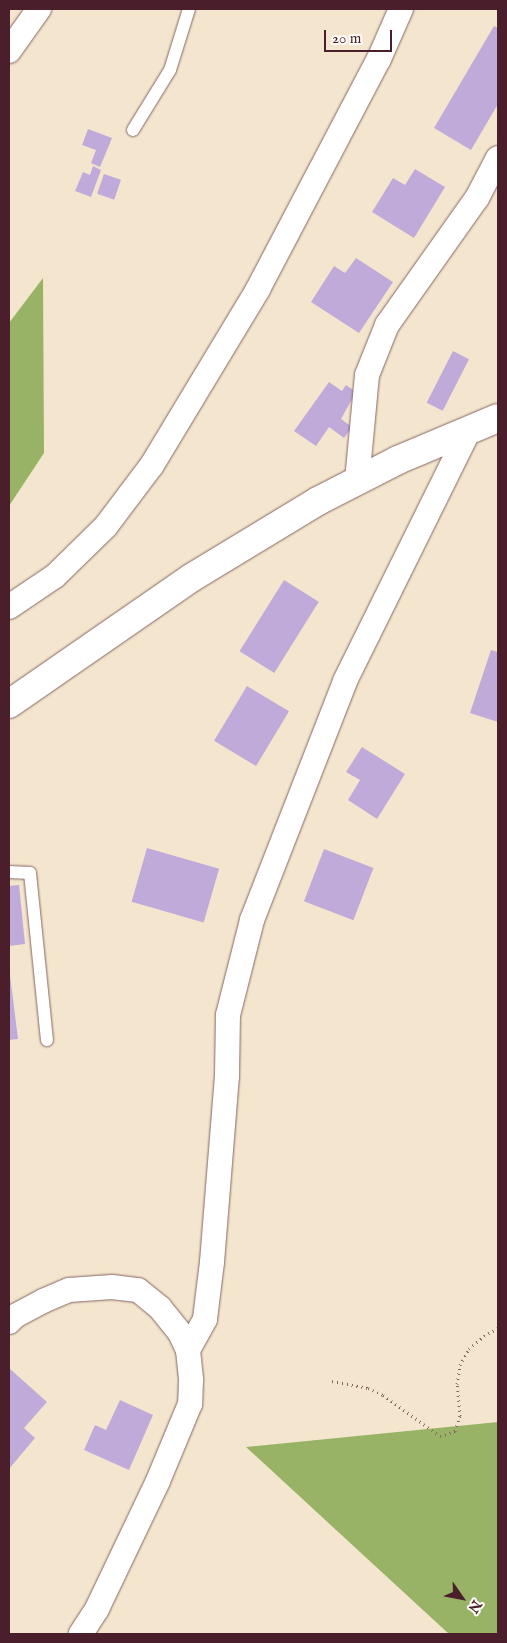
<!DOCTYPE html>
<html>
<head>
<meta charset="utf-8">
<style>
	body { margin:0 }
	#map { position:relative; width:507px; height:1643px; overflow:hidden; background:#f4e6ce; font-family:"IM FELL English",serif }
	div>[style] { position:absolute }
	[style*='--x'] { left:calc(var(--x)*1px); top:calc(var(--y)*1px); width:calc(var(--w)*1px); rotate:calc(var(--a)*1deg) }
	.forest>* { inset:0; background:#98b366 }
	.building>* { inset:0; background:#c0aada; transform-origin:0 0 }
	.path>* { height:3px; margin-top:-1.5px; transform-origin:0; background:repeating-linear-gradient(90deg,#866564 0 1px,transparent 0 5px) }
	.roads { filter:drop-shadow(0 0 1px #866564) drop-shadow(0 0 1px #866564) }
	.service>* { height:12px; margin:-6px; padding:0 6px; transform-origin:6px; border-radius:6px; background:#fff }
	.minor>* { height:24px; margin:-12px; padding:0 12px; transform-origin:12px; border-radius:12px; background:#fff }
	.tertiary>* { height:28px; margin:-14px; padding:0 14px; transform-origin:14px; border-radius:14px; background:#fff }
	span { translate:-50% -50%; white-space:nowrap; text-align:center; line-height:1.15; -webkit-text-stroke:4.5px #fdfcf7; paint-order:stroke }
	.frame { position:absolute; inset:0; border:10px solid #4a1f2b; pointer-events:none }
	.north { position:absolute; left:437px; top:1573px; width:50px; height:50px; -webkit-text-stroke:4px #fdfcf7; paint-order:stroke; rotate:123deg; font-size:14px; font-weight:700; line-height:20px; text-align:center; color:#4a1f2b }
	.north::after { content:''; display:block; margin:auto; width:18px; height:22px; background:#4a1f2b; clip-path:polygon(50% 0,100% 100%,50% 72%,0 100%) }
	.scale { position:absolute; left:324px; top:30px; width:68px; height:22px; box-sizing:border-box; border:2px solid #4a1f2b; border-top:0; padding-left:6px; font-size:15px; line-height:18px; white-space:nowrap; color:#4a1f2b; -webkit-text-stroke:4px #fdfcf7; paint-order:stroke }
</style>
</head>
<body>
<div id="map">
	<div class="forest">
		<i style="clip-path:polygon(43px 278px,44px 453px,9px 506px,9px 323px)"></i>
		<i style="clip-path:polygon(498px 1422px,498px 1634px,449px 1634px,246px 1447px)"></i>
	</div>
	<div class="building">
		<i style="clip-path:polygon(494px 26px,498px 28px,498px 104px,471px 150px,434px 128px)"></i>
		<i style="clip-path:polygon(88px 129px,112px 138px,100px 167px,91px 163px,96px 150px,82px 145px)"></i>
		<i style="clip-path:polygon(93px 166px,101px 170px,91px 197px,75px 191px,83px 172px,90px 175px)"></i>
		<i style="clip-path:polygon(415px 169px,445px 187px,414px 238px,372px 212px,393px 178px,405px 185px)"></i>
		<i style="left:104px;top:174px;width:18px;height:21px;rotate:19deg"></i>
		<i style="clip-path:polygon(356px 258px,393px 282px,359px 333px,311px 302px,334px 266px,345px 273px)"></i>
		<i style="left:453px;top:351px;width:18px;height:58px;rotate:27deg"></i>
		<i style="clip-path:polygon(329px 382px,342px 391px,346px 385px,356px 392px,341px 419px,352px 427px,344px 438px,329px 427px,316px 446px,294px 431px)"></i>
		<i style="left:284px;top:580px;width:41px;height:84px;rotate:32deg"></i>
		<i style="clip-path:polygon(491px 650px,498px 652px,498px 722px,470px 713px)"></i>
		<i style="left:247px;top:686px;width:49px;height:64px;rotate:31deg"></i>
		<i style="clip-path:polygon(362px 747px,405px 774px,377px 819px,348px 800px,360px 780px,346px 772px)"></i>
		<i style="left:147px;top:848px;width:75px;height:56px;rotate:16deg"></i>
		<i style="left:324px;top:849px;width:53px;height:56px;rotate:21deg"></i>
		<i style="clip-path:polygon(19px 885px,25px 944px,9px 946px,9px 886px)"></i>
		<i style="clip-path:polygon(9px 967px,18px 1039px,9px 1040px)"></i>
		<i style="clip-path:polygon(9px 1368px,47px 1402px,24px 1428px,35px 1438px,9px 1469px)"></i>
		<i style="clip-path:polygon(120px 1400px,153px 1415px,129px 1470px,84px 1450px,95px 1425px,106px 1430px)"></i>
	</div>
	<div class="path">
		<i style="--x:332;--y:1381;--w:37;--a:11"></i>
		<i style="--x:368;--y:1388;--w:17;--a:25"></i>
		<i style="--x:383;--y:1395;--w:70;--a:35.7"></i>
		<i style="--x:440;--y:1436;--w:16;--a:-18"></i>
		<i style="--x:455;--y:1431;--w:16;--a:-72"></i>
		<i style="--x:460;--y:1416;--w:32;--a:-95"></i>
		<i style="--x:457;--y:1384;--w:19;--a:-81"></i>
		<i style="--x:460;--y:1365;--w:18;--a:-61"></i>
		<i style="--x:469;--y:1349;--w:20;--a:-41"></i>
		<i style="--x:484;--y:1336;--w:16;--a:-30"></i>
	</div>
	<div class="roads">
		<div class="service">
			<i style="--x:133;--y:130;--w:70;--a:-58.3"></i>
			<i style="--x:170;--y:70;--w:64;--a:-72.7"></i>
			<i style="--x:9;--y:872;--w:21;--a:3"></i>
			<i style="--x:30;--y:873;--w:168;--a:84.2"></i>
		</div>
		<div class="minor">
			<i style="--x:9;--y:51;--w:52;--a:-54.5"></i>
			<i style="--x:357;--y:481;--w:106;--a:-84.6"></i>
			<i style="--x:367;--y:375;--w:54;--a:-68.2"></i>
			<i style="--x:387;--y:325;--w:156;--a:-54.7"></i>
			<i style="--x:477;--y:198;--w:45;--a:-62.3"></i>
			<i style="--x:9;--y:607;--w:55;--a:-34"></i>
			<i style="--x:55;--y:576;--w:71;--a:-44.4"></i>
			<i style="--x:106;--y:526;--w:76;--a:-53"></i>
			<i style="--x:152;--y:465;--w:205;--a:-58.9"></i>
			<i style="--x:258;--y:289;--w:260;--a:-62.3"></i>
			<i style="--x:379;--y:59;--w:55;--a:-66.3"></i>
			<i style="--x:9;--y:1322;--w:8;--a:-45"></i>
			<i style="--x:15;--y:1316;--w:32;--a:-28"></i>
			<i style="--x:43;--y:1301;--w:28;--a:-23"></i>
			<i style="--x:69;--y:1290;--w:43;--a:-4"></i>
			<i style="--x:112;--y:1287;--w:26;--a:7"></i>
			<i style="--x:138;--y:1290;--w:28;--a:39"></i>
			<i style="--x:160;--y:1308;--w:32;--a:51"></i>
			<i style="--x:180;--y:1333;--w:19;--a:65"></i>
			<i style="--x:188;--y:1350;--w:30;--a:84"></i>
			<i style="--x:191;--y:1380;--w:24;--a:92"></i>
			<i style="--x:190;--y:1404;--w:83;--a:112.6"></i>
			<i style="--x:158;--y:1481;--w:142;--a:115.5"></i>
			<i style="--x:97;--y:1609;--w:30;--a:123"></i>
			<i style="--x:188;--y:1350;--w:35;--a:-61"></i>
			<i style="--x:205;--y:1319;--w:57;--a:-83"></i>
			<i style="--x:212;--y:1262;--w:187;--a:-85.4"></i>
			<i style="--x:227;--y:1076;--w:61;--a:-89.1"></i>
			<i style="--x:228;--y:1015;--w:98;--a:-75.8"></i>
			<i style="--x:252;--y:920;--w:256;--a:-68.7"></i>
			<i style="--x:345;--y:681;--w:280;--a:-63.7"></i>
		</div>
		<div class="tertiary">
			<i style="--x:9;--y:704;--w:221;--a:-34.7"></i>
			<i style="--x:191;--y:578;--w:149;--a:-31.2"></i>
			<i style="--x:318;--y:501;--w:90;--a:-27.1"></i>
			<i style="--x:398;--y:460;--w:108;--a:-22.8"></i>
		</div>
	</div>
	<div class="frame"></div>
	<div class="north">N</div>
	<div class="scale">20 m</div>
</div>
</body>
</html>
